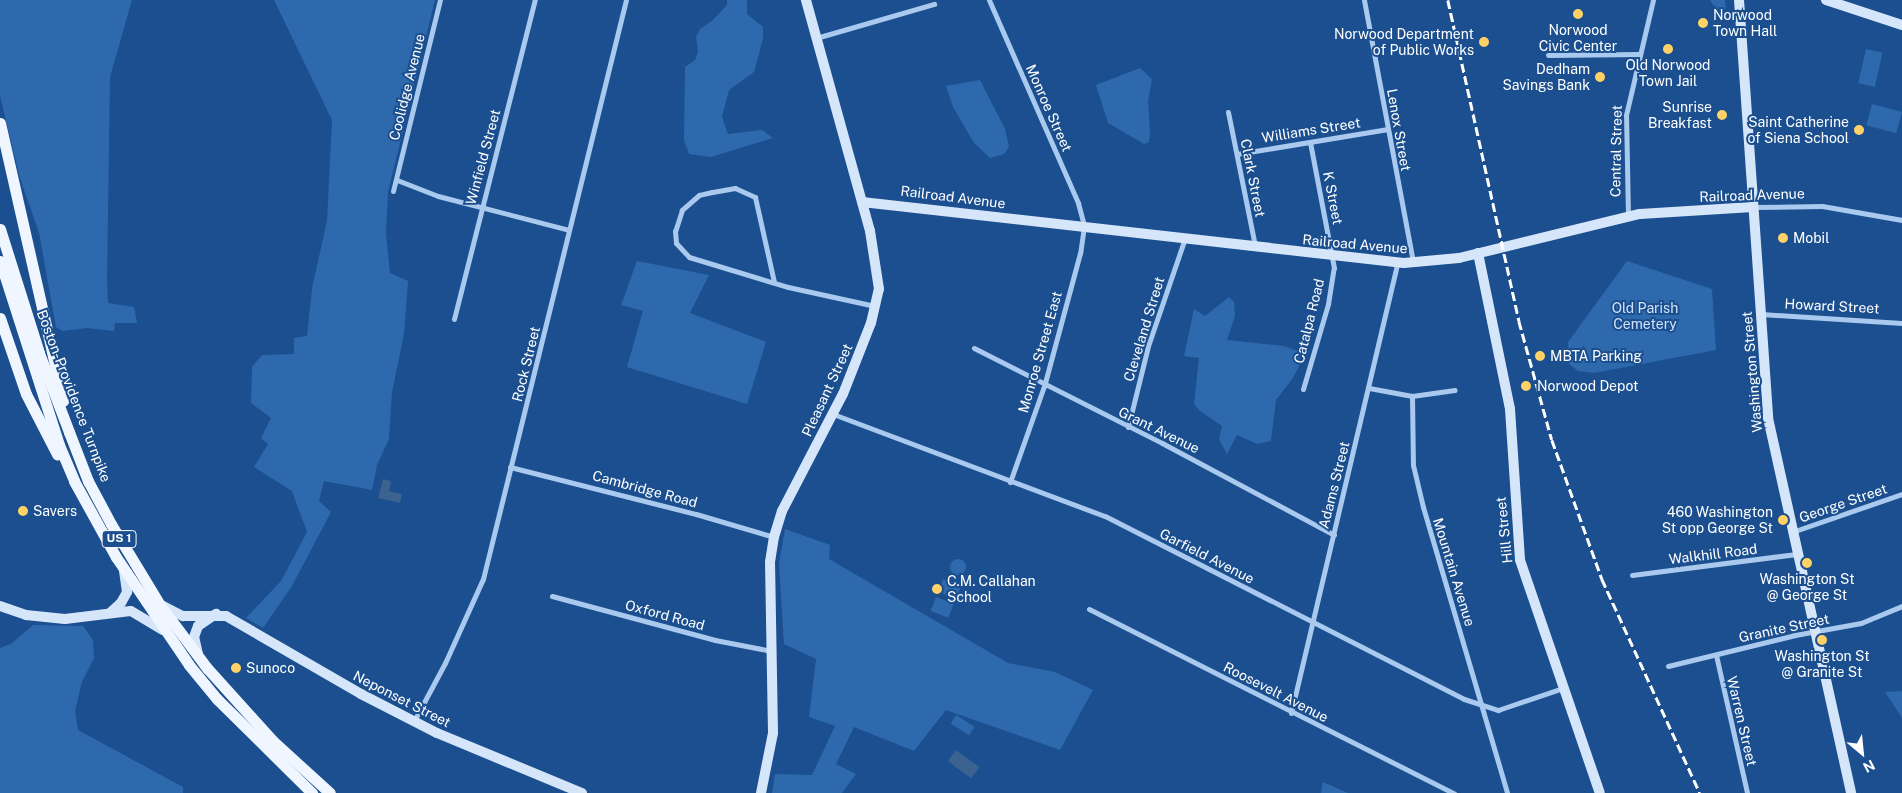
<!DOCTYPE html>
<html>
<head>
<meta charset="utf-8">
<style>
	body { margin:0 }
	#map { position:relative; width:1902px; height:793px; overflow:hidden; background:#1b4f8f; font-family:"Public Sans",sans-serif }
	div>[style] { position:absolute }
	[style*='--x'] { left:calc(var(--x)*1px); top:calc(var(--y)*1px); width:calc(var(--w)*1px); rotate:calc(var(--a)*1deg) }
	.green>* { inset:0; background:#2e69ad; transform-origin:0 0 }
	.round { border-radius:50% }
	.water>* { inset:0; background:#3c6290; transform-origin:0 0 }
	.street>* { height:5px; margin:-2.5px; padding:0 2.5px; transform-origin:2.5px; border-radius:2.5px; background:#a9c9ee }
	.secondary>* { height:10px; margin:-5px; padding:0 5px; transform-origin:5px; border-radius:5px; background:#d6e6fa }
	.primary>* { height:11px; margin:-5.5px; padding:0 5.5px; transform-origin:5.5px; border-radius:5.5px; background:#f0f6ff }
	.rail>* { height:2.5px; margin-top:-1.25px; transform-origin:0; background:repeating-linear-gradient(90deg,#fff 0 9px,transparent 0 13px) }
	.dots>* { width:14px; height:14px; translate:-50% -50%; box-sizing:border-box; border:2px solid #1b4f8f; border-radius:50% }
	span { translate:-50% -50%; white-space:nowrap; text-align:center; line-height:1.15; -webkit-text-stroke:4px #1b4f8f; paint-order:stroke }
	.shield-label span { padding:1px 4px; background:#1b4f8f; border:1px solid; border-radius:4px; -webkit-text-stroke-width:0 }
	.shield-label { font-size:12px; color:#fff; font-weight:700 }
	.poi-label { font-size:14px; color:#fff }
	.left { translate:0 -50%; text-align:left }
	.right { translate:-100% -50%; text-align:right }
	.street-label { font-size:14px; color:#fff }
	.park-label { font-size:14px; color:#cfe3fa }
	.north { position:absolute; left:1837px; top:728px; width:50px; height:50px; -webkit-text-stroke:4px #1b4f8f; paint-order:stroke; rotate:152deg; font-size:14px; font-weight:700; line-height:20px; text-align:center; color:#fff }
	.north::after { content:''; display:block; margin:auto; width:18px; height:22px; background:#fff; clip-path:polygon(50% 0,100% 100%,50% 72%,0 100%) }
</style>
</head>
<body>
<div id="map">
	<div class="green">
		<i style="clip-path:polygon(0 0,132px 0,110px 77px,107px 280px,108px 303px,134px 307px,137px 323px,115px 323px,114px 331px,87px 328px,62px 331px,56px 327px,39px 233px,20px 178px,0 96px)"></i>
		<i style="clip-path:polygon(274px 0,435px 0,388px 192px,386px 233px,390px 273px,408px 281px,404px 334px,392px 392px,389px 439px,377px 465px,372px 490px,324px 481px,319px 501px,331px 512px,292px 586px,263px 628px,246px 618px,281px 581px,307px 532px,292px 491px,254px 467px,268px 444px,261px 438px,271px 418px,251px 403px,252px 367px,262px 355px,294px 354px,294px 338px,307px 336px,312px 288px,327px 221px,332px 120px)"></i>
		<i style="clip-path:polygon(727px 0,747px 0,747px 14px,763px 27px,763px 39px,754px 72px,729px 90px,722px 117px,728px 134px,762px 130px,773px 138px,711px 157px,689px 154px,684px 140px,685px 67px,695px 60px,698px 52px,696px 37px,700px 29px,713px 20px,727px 5px)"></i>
		<i style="clip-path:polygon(1710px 0,1725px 0,1726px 9px,1716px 10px)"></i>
		<i style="left:1866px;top:49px;width:17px;height:35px;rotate:13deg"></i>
		<i style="clip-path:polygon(1140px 68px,1152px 79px,1148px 101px,1150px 132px,1149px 142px,1144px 144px,1108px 123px,1096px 85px)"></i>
		<i style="clip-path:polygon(980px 80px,1005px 129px,1009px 147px,1004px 154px,990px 158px,974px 143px,953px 107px,946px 86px)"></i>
		<i style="left:1872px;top:104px;width:31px;height:22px;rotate:15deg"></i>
		<i style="clip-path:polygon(637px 261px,709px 275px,690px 313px,766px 342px,747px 404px,627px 367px,643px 311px,621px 305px)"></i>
		<i style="clip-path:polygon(1627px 261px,1712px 289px,1716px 350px,1594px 373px,1578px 371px,1569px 364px,1568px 342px)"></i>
		<i style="clip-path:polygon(1229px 297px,1234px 302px,1235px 316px,1227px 340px,1284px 346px,1300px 352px,1299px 366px,1293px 378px,1276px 400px,1271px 441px,1257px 444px,1237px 435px,1227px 454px,1219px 439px,1222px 426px,1200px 411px,1194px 404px,1199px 358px,1184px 356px,1194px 309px,1205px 316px)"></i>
		<i style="clip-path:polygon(785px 529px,830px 545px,829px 559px,1008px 663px,1055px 672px,1093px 690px,1060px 750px,946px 710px,914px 751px,854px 727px,836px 764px,856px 774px,842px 793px,772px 793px,775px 774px,812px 775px,835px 726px,809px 717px,816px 659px,784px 644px,779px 564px)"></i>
		<i class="round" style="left:950px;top:559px;width:16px;height:16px"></i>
		<i style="left:943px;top:579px;width:19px;height:14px;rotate:18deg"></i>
		<i style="left:936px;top:597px;width:19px;height:15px;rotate:21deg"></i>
		<i style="clip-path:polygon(33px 625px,83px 626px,93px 640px,94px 658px,82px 682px,75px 711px,78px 730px,183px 787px,183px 793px,0 793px,0 648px,11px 644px)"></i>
		<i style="clip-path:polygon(1902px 691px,1902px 718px,1885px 692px)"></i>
		<i style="left:956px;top:715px;width:22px;height:10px;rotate:32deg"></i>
		<i style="clip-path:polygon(1323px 782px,1348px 793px,1321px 793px)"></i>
	</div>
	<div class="water">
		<i style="clip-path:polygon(383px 479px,391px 481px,389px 491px,402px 494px,400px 503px,378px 498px)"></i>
		<i style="left:956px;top:750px;width:29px;height:14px;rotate:36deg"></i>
	</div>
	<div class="street">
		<i style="--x:989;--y:0;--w:222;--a:66.3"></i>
		<i style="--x:1078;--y:203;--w:24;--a:75"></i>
		<i style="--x:1084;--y:226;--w:27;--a:98"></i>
		<i style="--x:1080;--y:253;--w:138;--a:105.1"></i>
		<i style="--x:1044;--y:386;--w:102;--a:109.5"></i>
		<i style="--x:1364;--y:0;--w:267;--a:79.4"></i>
		<i style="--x:816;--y:38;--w:123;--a:-16.1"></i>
		<i style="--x:1548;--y:55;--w:92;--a:-0.6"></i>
		<i style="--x:1228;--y:112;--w:137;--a:78.6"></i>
		<i style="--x:1237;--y:154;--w:153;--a:-9.4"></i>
		<i style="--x:397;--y:180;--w:44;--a:21.3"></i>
		<i style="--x:438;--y:196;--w:135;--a:14.5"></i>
		<i style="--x:393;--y:191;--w:197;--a:-76.2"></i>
		<i style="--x:1754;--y:207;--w:68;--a:-0.8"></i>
		<i style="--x:1822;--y:206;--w:81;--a:9.9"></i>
		<i style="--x:1628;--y:216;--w:101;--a:-91.1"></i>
		<i style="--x:1626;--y:115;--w:118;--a:-76.8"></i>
		<i style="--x:774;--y:282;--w:87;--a:-102.6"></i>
		<i style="--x:755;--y:197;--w:22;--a:-156"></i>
		<i style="--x:735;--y:188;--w:23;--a:170"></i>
		<i style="--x:712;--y:192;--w:13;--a:167"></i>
		<i style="--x:699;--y:195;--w:23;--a:139"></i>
		<i style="--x:682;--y:210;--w:22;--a:108"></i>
		<i style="--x:675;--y:231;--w:12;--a:85"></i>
		<i style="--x:676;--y:243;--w:19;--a:47"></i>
		<i style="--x:689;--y:257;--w:103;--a:16.9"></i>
		<i style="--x:788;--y:287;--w:89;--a:12.3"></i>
		<i style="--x:1761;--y:314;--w:141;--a:3.7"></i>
		<i style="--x:454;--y:319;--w:329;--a:-75.8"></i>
		<i style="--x:974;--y:348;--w:211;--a:26.8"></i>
		<i style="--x:1162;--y:443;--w:195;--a:28.1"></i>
		<i style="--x:1369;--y:388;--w:44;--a:10.5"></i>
		<i style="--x:1412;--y:396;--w:69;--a:89.2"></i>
		<i style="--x:1413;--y:465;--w:43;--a:76.6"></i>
		<i style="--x:1423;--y:507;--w:298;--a:73.6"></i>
		<i style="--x:1303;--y:389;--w:89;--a:-73.6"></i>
		<i style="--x:1328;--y:304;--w:36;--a:-81"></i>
		<i style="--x:1334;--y:268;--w:128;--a:-100.8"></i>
		<i style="--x:1412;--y:396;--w:43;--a:-7.9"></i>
		<i style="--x:833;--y:414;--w:290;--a:20.6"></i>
		<i style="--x:1105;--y:516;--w:403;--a:27"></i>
		<i style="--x:1464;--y:699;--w:36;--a:18"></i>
		<i style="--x:1498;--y:710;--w:69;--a:-18.7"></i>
		<i style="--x:1128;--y:427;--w:83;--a:-76.1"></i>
		<i style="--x:1148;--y:346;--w:114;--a:-71.1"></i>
		<i style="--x:510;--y:467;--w:192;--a:14.2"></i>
		<i style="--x:696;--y:514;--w:81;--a:16.4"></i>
		<i style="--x:1792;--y:532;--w:116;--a:-19.1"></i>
		<i style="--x:1632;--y:575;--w:166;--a:-7.3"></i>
		<i style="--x:552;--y:596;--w:169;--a:15.1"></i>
		<i style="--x:715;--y:640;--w:58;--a:10.9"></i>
		<i style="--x:1089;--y:609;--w:409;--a:26.8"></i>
		<i style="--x:1716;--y:655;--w:141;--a:77.3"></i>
		<i style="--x:1668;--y:666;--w:131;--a:-13.7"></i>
		<i style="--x:1795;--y:635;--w:67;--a:-10.3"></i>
		<i style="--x:1861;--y:623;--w:44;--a:-22.5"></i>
		<i style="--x:1291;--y:713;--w:462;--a:-76.7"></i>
		<i style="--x:414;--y:721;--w:66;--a:-61.9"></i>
		<i style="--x:445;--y:663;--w:92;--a:-65.7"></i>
		<i style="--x:483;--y:579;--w:596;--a:-76.13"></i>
	</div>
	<div class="secondary">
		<i style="--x:1739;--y:0;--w:419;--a:86"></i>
		<i style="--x:1768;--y:418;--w:384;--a:77.5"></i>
		<i style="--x:1826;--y:0;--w:80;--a:18.2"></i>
		<i style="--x:862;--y:202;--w:545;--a:6.42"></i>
		<i style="--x:1404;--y:263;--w:55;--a:-5.2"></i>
		<i style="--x:1459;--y:258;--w:186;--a:-13.7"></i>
		<i style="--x:1640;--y:214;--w:113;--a:-3.5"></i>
		<i style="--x:1478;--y:253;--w:159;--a:78.4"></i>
		<i style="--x:1510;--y:409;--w:151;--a:86.2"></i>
		<i style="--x:1520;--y:560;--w:246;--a:71.1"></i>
		<i style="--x:161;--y:605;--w:25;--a:27"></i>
		<i style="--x:183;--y:616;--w:43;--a:0"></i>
		<i style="--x:226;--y:616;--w:156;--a:30"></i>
		<i style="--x:361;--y:694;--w:85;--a:27.2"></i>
		<i style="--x:437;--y:733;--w:157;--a:22.5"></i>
		<i style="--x:0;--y:606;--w:28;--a:19"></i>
		<i style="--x:26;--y:615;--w:39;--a:6"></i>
		<i style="--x:65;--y:619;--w:66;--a:-6.9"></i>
		<i style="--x:131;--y:611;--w:37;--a:31"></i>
		<i style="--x:111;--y:612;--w:13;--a:-42"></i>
		<i style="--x:121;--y:603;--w:13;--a:-61"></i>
		<i style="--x:127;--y:592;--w:21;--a:-98"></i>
		<i style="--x:198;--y:654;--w:17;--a:-103"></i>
		<i style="--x:194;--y:637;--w:12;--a:-70"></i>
		<i style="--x:198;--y:626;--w:22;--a:-34"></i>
		<i style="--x:761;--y:793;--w:61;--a:-78.7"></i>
		<i style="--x:773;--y:733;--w:171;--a:-91"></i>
		<i style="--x:770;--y:562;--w:25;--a:-81"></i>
		<i style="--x:774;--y:537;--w:27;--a:-73"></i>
		<i style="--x:782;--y:511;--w:132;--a:-62.5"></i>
		<i style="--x:843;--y:394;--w:76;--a:-68.5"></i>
		<i style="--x:871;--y:323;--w:35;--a:-77"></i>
		<i style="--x:879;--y:289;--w:59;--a:-98.8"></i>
		<i style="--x:870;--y:231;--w:240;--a:-105.5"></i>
	</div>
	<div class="primary">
		<i style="--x:0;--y:123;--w:285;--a:77.2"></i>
		<i style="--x:0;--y:229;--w:130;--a:72.5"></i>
		<i style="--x:39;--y:353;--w:85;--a:69.2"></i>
		<i style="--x:69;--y:432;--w:53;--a:68.8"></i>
		<i style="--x:88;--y:481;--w:49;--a:61.9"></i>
		<i style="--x:111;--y:524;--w:95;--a:58.8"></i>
		<i style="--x:160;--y:605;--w:79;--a:53.3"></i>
		<i style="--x:207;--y:668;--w:98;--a:47.9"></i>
		<i style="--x:273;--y:741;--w:77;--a:42.4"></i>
		<i style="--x:0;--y:261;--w:193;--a:72.2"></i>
		<i style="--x:59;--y:445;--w:39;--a:67"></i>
		<i style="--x:74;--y:481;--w:87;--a:61.1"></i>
		<i style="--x:116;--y:557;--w:130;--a:55.9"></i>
		<i style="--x:189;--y:665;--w:44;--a:50.5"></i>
		<i style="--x:217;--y:699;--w:134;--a:44.7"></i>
		<i style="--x:0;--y:318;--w:80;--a:71.1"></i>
		<i style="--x:26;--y:394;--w:68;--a:62.7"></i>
	</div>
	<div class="rail">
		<i style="--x:1448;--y:0;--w:329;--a:77.5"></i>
		<i style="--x:1519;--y:321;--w:123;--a:74.5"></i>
		<i style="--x:1552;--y:440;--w:148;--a:70.2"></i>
		<i style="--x:1602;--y:579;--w:235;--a:65.4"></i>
	</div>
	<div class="dots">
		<i style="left:1578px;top:14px;background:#ffd166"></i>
		<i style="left:1703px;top:23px;background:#ffd166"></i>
		<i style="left:1484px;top:42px;background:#ffd166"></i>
		<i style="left:1668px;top:49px;background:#ffd166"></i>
		<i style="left:1600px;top:77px;background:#ffd166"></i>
		<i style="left:1722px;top:115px;background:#ffd166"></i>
		<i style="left:1859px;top:130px;background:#ffd166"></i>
		<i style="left:1783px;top:238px;background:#ffd166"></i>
		<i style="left:1540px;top:356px;background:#ffd166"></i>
		<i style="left:1526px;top:386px;background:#ffd166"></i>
		<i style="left:23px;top:511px;background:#ffd166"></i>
		<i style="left:1783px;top:520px;background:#ffd166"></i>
		<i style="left:1807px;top:563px;background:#ffd166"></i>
		<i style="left:937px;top:589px;background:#ffd166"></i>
		<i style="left:1822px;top:640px;background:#ffd166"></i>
		<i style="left:236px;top:668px;background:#ffd166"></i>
	</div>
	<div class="shield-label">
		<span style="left:119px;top:539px">US 1</span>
	</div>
	<div class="poi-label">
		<span class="left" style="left:1713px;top:23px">Norwood<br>Town Hall</span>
		<span style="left:1578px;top:38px">Norwood<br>Civic Center</span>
		<span class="right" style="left:1474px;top:42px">Norwood Department<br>of Public Works</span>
		<span style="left:1668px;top:73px">Old Norwood<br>Town Jail</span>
		<span class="right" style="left:1590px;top:77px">Dedham<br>Savings Bank</span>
		<span class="right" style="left:1712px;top:115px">Sunrise<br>Breakfast</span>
		<span class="right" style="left:1849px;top:130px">Saint Catherine<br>of Siena School</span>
		<span class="left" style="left:1793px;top:238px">Mobil</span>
		<span class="left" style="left:1550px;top:356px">MBTA Parking</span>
		<span class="left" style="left:1537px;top:386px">Norwood Depot</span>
		<span class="left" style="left:33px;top:511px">Savers</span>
		<span class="right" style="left:1773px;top:520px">460 Washington<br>St opp George St</span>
		<span style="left:1807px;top:587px">Washington St<br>@ George St</span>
		<span class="left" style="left:947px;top:589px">C.M. Callahan<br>School</span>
		<span style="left:1822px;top:664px">Washington St<br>@ Granite St</span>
		<span class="left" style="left:246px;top:668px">Sunoco</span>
	</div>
	<div class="street-label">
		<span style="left:407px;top:87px;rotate:-76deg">Coolidge Avenue</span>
		<span style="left:1049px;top:108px;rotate:66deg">Monroe Street</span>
		<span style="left:1311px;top:130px;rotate:-9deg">Williams Street</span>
		<span style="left:1399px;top:130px;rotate:80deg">Lenox Street</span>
		<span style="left:1616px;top:151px;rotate:-89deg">Central Street</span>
		<span style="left:483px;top:157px;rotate:-75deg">Winfield Street</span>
		<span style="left:1253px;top:178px;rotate:79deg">Clark Street</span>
		<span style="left:1752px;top:195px;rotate:-2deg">Railroad Avenue</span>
		<span style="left:953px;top:197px;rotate:7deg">Railroad Avenue</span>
		<span style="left:1333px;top:198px;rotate:79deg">K Street</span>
		<span style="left:1355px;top:244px;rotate:5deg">Railroad Avenue</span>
		<span style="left:1832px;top:306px;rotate:3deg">Howard Street</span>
		<span style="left:1309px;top:321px;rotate:-76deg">Catalpa Road</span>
		<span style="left:1144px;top:329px;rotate:-73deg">Cleveland Street</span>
		<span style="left:1040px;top:352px;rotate:-74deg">Monroe Street East</span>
		<span style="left:526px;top:364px;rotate:-76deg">Rock Street</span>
		<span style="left:1752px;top:372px;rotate:-95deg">Washington Street</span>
		<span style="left:827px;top:390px;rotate:-65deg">Pleasant Street</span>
		<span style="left:74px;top:396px;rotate:69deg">Boston-Providence Turnpike</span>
		<span style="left:1159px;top:430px;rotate:26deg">Grant Avenue</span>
		<span style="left:1334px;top:485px;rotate:-76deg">Adams Street</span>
		<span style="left:645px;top:489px;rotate:15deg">Cambridge Road</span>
		<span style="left:1843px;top:503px;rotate:-19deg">George Street</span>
		<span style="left:1504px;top:530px;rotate:-96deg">Hill Street</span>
		<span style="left:1713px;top:554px;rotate:-7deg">Walkhill Road</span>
		<span style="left:1207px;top:556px;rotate:27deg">Garfield Avenue</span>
		<span style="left:1454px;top:572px;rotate:73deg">Mountain Avenue</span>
		<span style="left:665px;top:615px;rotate:15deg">Oxford Road</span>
		<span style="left:1784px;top:628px;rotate:-12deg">Granite Street</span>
		<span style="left:1276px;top:692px;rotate:27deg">Roosevelt Avenue</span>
		<span style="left:402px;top:699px;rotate:27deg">Neponset Street</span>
		<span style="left:1742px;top:721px;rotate:77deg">Warren Street</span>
	</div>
	<div class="park-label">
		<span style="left:1645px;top:316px">Old Parish<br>Cemetery</span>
	</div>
	<div class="north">N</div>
</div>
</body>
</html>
